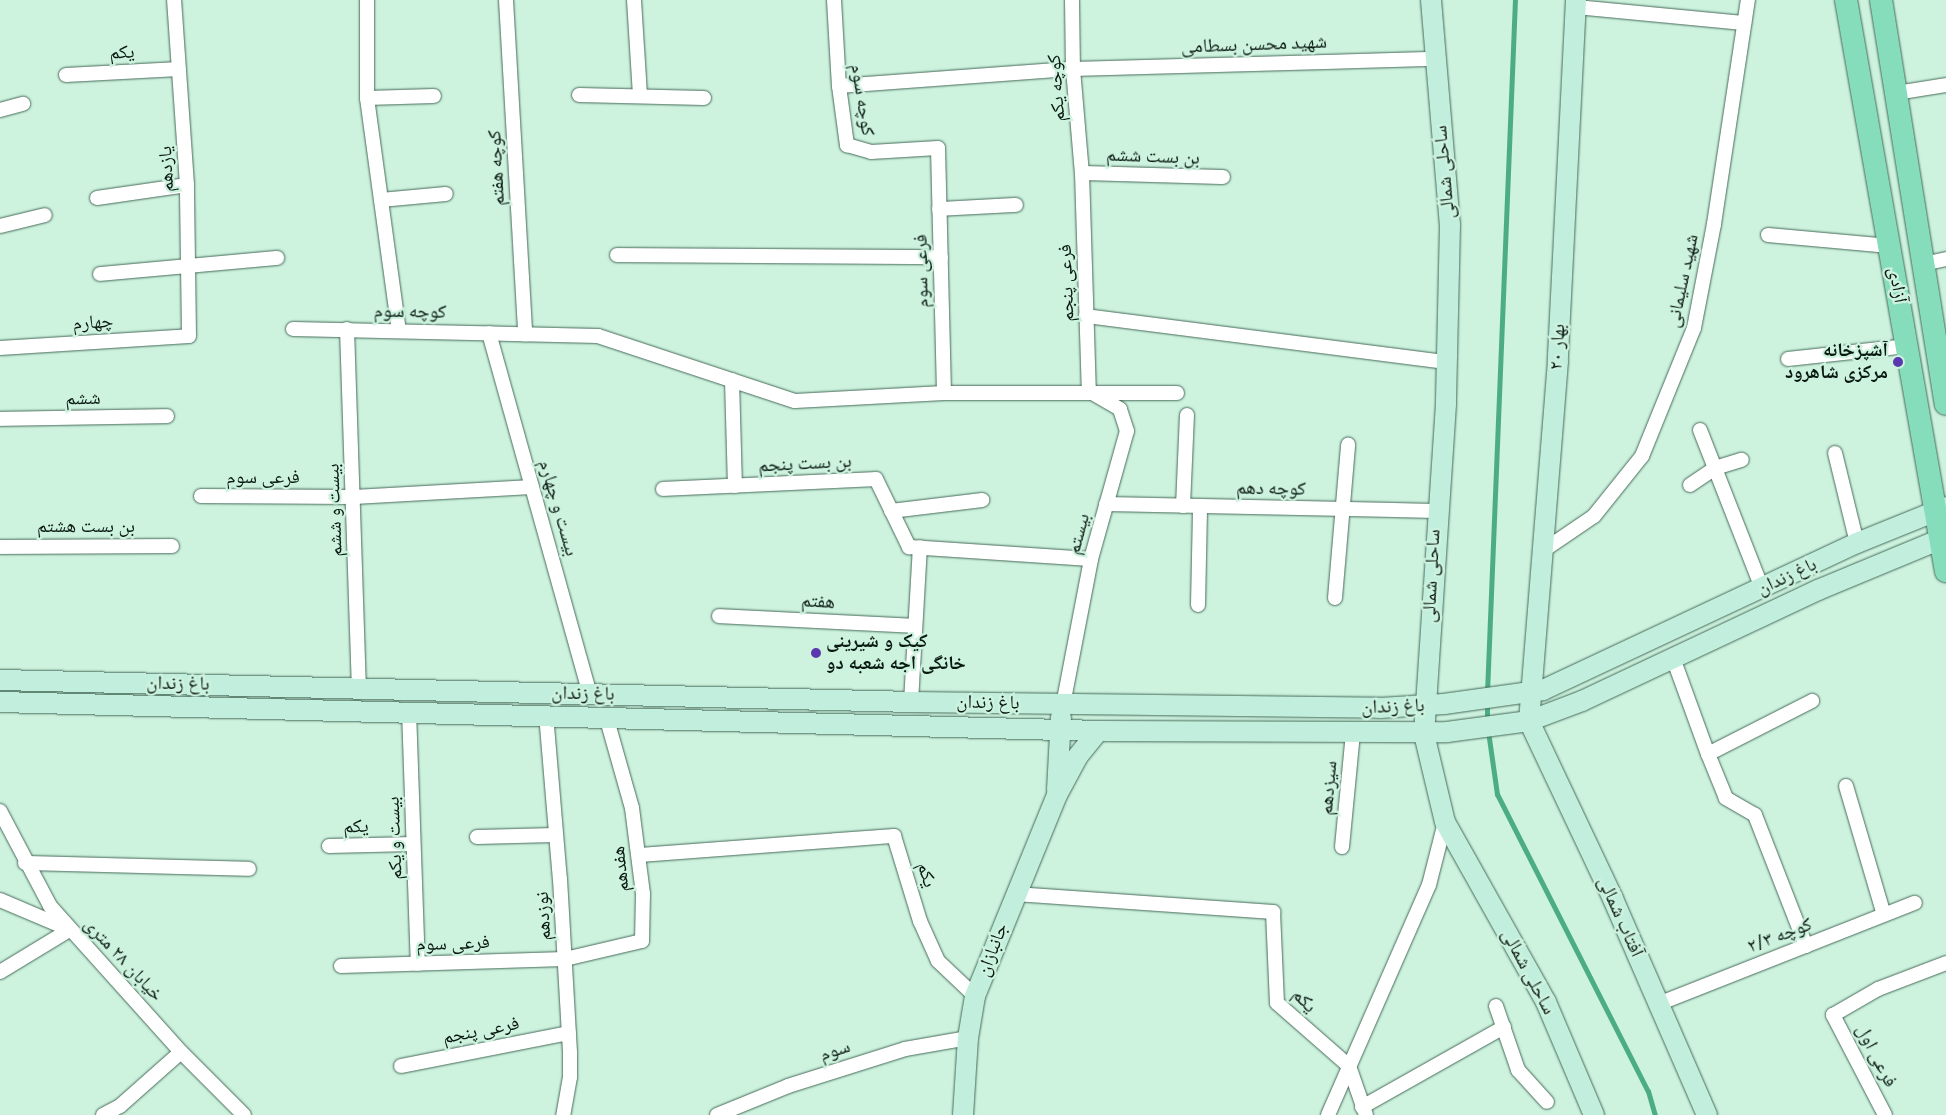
<!DOCTYPE html>
<html>
<head>
<meta charset="utf-8">
<style>
	body { margin:0 }
	#map { position:relative; width:1946px; height:1115px; overflow:hidden; background:#cdf3df; font-family:Karla,"Noto Naskh Arabic",sans-serif }
	div>[style] { position:absolute }
	[style*='--x'] { left:calc(var(--x)*1px); top:calc(var(--y)*1px); width:calc(var(--w)*1px); rotate:calc(var(--a)*1deg) }
	.stream>* { height:5px; margin:-2.5px; padding:0 2.5px; transform-origin:2.5px; border-radius:2.5px; background:#4cad83 }
	.roads { filter:drop-shadow(0 0 1px #476a59) drop-shadow(0 0 1px #476a59) }
	.street>* { height:14px; margin:-7px; padding:0 7px; transform-origin:7px; border-radius:7px; background:#fff }
	.secondary>* { height:20px; margin:-10px; padding:0 10px; transform-origin:10px; border-radius:10px; background:#c2eedd }
	.primary>* { height:22px; margin:-11px; padding:0 11px; transform-origin:11px; border-radius:11px; background:#85ddbc }
	.dots>* { width:14px; height:14px; translate:-50% -50%; box-sizing:border-box; border:2px solid #cdf3df; border-radius:50% }
	span { translate:-50% -50%; white-space:nowrap; text-align:center; line-height:1.15; -webkit-text-stroke:4.5px #cdf3df; paint-order:stroke }
	.street-label { font-size:19px; color:#091811 }
	.poi-label { font-size:19px; color:#091811; font-weight:700 }
	.right { translate:-100% -50%; text-align:right }
	.left { translate:0 -50%; text-align:left }
</style>
</head>
<body>
<div id="map">
	<div class="stream">
		<i style="--x:1487;--y:693;--w:694;--a:-87.69"></i>
		<i style="--x:1487;--y:723;--w:22;--a:-90"></i>
		<i style="--x:1488;--y:731;--w:64;--a:81.9"></i>
		<i style="--x:1497;--y:794;--w:333;--a:63.1"></i>
		<i style="--x:1648;--y:1091;--w:25;--a:74"></i>
	</div>
	<div class="roads">
		<div class="street">
			<i style="--x:367;--y:0;--w:98;--a:90"></i>
			<i style="--x:367;--y:98;--w:235;--a:82.2"></i>
			<i style="--x:506;--y:0;--w:335;--a:86.7"></i>
			<i style="--x:634;--y:0;--w:96;--a:86.4"></i>
			<i style="--x:834;--y:0;--w:86;--a:86.7"></i>
			<i style="--x:839;--y:86;--w:60;--a:82.3"></i>
			<i style="--x:847;--y:145;--w:25;--a:16"></i>
			<i style="--x:871;--y:152;--w:67;--a:-3.4"></i>
			<i style="--x:938;--y:148;--w:245;--a:88.6"></i>
			<i style="--x:1072;--y:0;--w:69;--a:89.2"></i>
			<i style="--x:1073;--y:69;--w:104;--a:85.1"></i>
			<i style="--x:1082;--y:173;--w:219;--a:88.2"></i>
			<i style="--x:1575;--y:7;--w:170;--a:5.4"></i>
			<i style="--x:66;--y:75;--w:113;--a:-3"></i>
			<i style="--x:839;--y:86;--w:235;--a:-4.2"></i>
			<i style="--x:1073;--y:69;--w:363;--a:-1.6"></i>
			<i style="--x:1896;--y:93;--w:51;--a:-9.1"></i>
			<i style="--x:579;--y:95;--w:125;--a:1.4"></i>
			<i style="--x:367;--y:98;--w:67;--a:-1.7"></i>
			<i style="--x:0;--y:110;--w:24;--a:-15"></i>
			<i style="--x:1082;--y:173;--w:141;--a:1.6"></i>
			<i style="--x:97;--y:198;--w:91;--a:-8.2"></i>
			<i style="--x:381;--y:200;--w:65;--a:-5.3"></i>
			<i style="--x:939;--y:209;--w:77;--a:-3"></i>
			<i style="--x:0;--y:226;--w:46;--a:-13.7"></i>
			<i style="--x:1768;--y:235;--w:122;--a:5.2"></i>
			<i style="--x:617;--y:255;--w:324;--a:0.4"></i>
			<i style="--x:1923;--y:264;--w:24;--a:-12"></i>
			<i style="--x:100;--y:274;--w:178;--a:-5.2"></i>
			<i style="--x:1086;--y:316;--w:364;--a:7.3"></i>
			<i style="--x:293;--y:329;--w:305;--a:1.3"></i>
			<i style="--x:598;--y:336;--w:207;--a:18.3"></i>
			<i style="--x:795;--y:401;--w:149;--a:-3.1"></i>
			<i style="--x:944;--y:393;--w:233;--a:0"></i>
			<i style="--x:347;--y:329;--w:360;--a:88.1"></i>
			<i style="--x:489;--y:333;--w:375;--a:74.4"></i>
			<i style="--x:0;--y:348;--w:189;--a:-3.6"></i>
			<i style="--x:189;--y:336;--w:151;--a:-90.8"></i>
			<i style="--x:187;--y:185;--w:185;--a:-94"></i>
			<i style="--x:1788;--y:359;--w:120;--a:-6.2"></i>
			<i style="--x:732;--y:380;--w:106;--a:88.4"></i>
			<i style="--x:0;--y:419;--w:167;--a:-1"></i>
			<i style="--x:1700;--y:430;--w:170;--a:68.6"></i>
			<i style="--x:1835;--y:453;--w:93;--a:76.3"></i>
			<i style="--x:1690;--y:485;--w:30;--a:-34"></i>
			<i style="--x:1715;--y:468;--w:28;--a:-17"></i>
			<i style="--x:663;--y:489;--w:213;--a:-2.7"></i>
			<i style="--x:876;--y:479;--w:76;--a:64.1"></i>
			<i style="--x:909;--y:547;--w:182;--a:3.8"></i>
			<i style="--x:201;--y:496;--w:153;--a:0.4"></i>
			<i style="--x:354;--y:497;--w:178;--a:-3.2"></i>
			<i style="--x:1106;--y:504;--w:330;--a:1.2"></i>
			<i style="--x:1183;--y:506;--w:91;--a:-87.5"></i>
			<i style="--x:891;--y:511;--w:92;--a:-6.9"></i>
			<i style="--x:0;--y:547;--w:172;--a:-0.3"></i>
			<i style="--x:1544;--y:550;--w:60;--a:-34.2"></i>
			<i style="--x:1594;--y:516;--w:77;--a:-51.3"></i>
			<i style="--x:1642;--y:456;--w:138;--a:-67.9"></i>
			<i style="--x:1694;--y:328;--w:106;--a:-79.1"></i>
			<i style="--x:1714;--y:224;--w:227;--a:-81.4"></i>
			<i style="--x:1335;--y:598;--w:154;--a:-85.1"></i>
			<i style="--x:1198;--y:605;--w:99;--a:-88.8"></i>
			<i style="--x:719;--y:616;--w:196;--a:2.9"></i>
			<i style="--x:1673;--y:658;--w:102;--a:70"></i>
			<i style="--x:911;--y:702;--w:155;--a:-86.7"></i>
			<i style="--x:1063;--y:705;--w:149;--a:-79.1"></i>
			<i style="--x:1091;--y:559;--w:133;--a:-74.3"></i>
			<i style="--x:1127;--y:431;--w:23;--a:-108"></i>
			<i style="--x:1120;--y:409;--w:32;--a:-150"></i>
			<i style="--x:409;--y:711;--w:253;--a:88"></i>
			<i style="--x:546;--y:714;--w:166;--a:85.2"></i>
			<i style="--x:560;--y:879;--w:174;--a:86.7"></i>
			<i style="--x:570;--y:1053;--w:24;--a:90"></i>
			<i style="--x:570;--y:1077;--w:39;--a:100"></i>
			<i style="--x:1846;--y:786;--w:134;--a:73.6"></i>
			<i style="--x:0;--y:811;--w:107;--a:62.2"></i>
			<i style="--x:50;--y:906;--w:196;--a:48.1"></i>
			<i style="--x:181;--y:1052;--w:89;--a:45"></i>
			<i style="--x:477;--y:837;--w:78;--a:-1.5"></i>
			<i style="--x:329;--y:846;--w:84;--a:-1.4"></i>
			<i style="--x:1342;--y:847;--w:116;--a:-84.5"></i>
			<i style="--x:640;--y:855;--w:255;--a:-4.3"></i>
			<i style="--x:894;--y:836;--w:89;--a:73"></i>
			<i style="--x:920;--y:921;--w:44;--a:65.8"></i>
			<i style="--x:938;--y:961;--w:51;--a:43.4"></i>
			<i style="--x:25;--y:863;--w:224;--a:1.5"></i>
			<i style="--x:1015;--y:894;--w:259;--a:4"></i>
			<i style="--x:1273;--y:912;--w:91;--a:87.5"></i>
			<i style="--x:1277;--y:1003;--w:96;--a:41.2"></i>
			<i style="--x:1349;--y:1066;--w:52;--a:70.9"></i>
			<i style="--x:0;--y:900;--w:72;--a:23"></i>
			<i style="--x:1806;--y:946;--w:141;--a:-111.3"></i>
			<i style="--x:1755;--y:815;--w:34;--a:-150"></i>
			<i style="--x:1726;--y:798;--w:48;--a:-112.2"></i>
			<i style="--x:1708;--y:754;--w:117;--a:-27"></i>
			<i style="--x:341;--y:966;--w:224;--a:-1.8"></i>
			<i style="--x:565;--y:959;--w:79;--a:-13.2"></i>
			<i style="--x:642;--y:941;--w:47;--a:-88.8"></i>
			<i style="--x:643;--y:894;--w:87;--a:-97.3"></i>
			<i style="--x:632;--y:808;--w:96;--a:-105.8"></i>
			<i style="--x:0;--y:972;--w:81;--a:-31.3"></i>
			<i style="--x:1658;--y:1004;--w:276;--a:-21.5"></i>
			<i style="--x:1496;--y:1006;--w:68;--a:71"></i>
			<i style="--x:1518;--y:1070;--w:43;--a:47.8"></i>
			<i style="--x:401;--y:1066;--w:171;--a:-11.1"></i>
			<i style="--x:1362;--y:1107;--w:163;--a:-29.4"></i>
			<i style="--x:103;--y:1115;--w:19;--a:-28"></i>
			<i style="--x:120;--y:1106;--w:81;--a:-41.5"></i>
			<i style="--x:717;--y:1115;--w:77;--a:-22.2"></i>
			<i style="--x:788;--y:1086;--w:123;--a:-17.5"></i>
			<i style="--x:905;--y:1049;--w:64;--a:-9.9"></i>
			<i style="--x:1328;--y:1115;--w:251;--a:-66.3"></i>
			<i style="--x:1429;--y:885;--w:65;--a:-75.7"></i>
			<i style="--x:1885;--y:1115;--w:113;--a:-117.5"></i>
			<i style="--x:1833;--y:1015;--w:52;--a:-30"></i>
			<i style="--x:1878;--y:989;--w:73;--a:-20.9"></i>
		</div>
		<div class="secondary">
			<i style="--x:1431;--y:0;--w:225;--a:85.2"></i>
			<i style="--x:1450;--y:224;--w:180;--a:91.3"></i>
			<i style="--x:1446;--y:404;--w:331;--a:93.8"></i>
			<i style="--x:1424;--y:734;--w:90;--a:76.6"></i>
			<i style="--x:1445;--y:822;--w:206;--a:60.7"></i>
			<i style="--x:1546;--y:1002;--w:123;--a:67"></i>
			<i style="--x:1576;--y:0;--w:361;--a:92.9"></i>
			<i style="--x:1558;--y:361;--w:361;--a:94.6"></i>
			<i style="--x:1529;--y:721;--w:197;--a:64.7"></i>
			<i style="--x:1613;--y:899;--w:236;--a:66.5"></i>
			<i style="--x:0;--y:680;--w:911;--a:1.38"></i>
			<i style="--x:911;--y:702;--w:469;--a:0.7"></i>
			<i style="--x:1380;--y:708;--w:64;--a:-3.6"></i>
			<i style="--x:1444;--y:704;--w:100;--a:-8"></i>
			<i style="--x:1543;--y:690;--w:347;--a:-25.1"></i>
			<i style="--x:1857;--y:543;--w:96;--a:-22"></i>
			<i style="--x:0;--y:702;--w:1098;--a:1.51"></i>
			<i style="--x:1098;--y:731;--w:349;--a:0.2"></i>
			<i style="--x:1447;--y:732;--w:83;--a:-7.6"></i>
			<i style="--x:1529;--y:721;--w:57;--a:-20.7"></i>
			<i style="--x:1582;--y:701;--w:261;--a:-25.2"></i>
			<i style="--x:1818;--y:590;--w:139;--a:-22.5"></i>
			<i style="--x:1057;--y:790;--w:73;--a:-86.9"></i>
			<i style="--x:963;--y:1115;--w:77;--a:-86.3"></i>
			<i style="--x:968;--y:1038;--w:43;--a:-80.5"></i>
			<i style="--x:975;--y:996;--w:217;--a:-67.8"></i>
			<i style="--x:1057;--y:795;--w:44;--a:-61.7"></i>
			<i style="--x:1078;--y:756;--w:32;--a:-51"></i>
		</div>
		<div class="primary">
			<i style="--x:1846;--y:0;--w:580;--a:80.07"></i>
			<i style="--x:1881;--y:0;--w:409;--a:80.9"></i>
		</div>
	</div>
	<div class="dots">
		<i style="left:1898px;top:362px;background:#5a38b0"></i>
		<i style="left:816px;top:653px;background:#5a38b0"></i>
	</div>
	<div class="street-label">
		<span style="left:1254px;top:45px;rotate:-2deg">شهید محسن بسطامی</span>
		<span style="left:122px;top:53px;rotate:-3deg">یکم</span>
		<span style="left:1057px;top:88px;rotate:-94deg">کوچه یکم</span>
		<span style="left:862px;top:100px;rotate:81deg">کوچه سوم</span>
		<span style="left:1153px;top:157px;rotate:2deg">بن بست ششم</span>
		<span style="left:497px;top:168px;rotate:-93deg">کوچه هفتم</span>
		<span style="left:167px;top:169px;rotate:-93deg">یازدهم</span>
		<span style="left:1445px;top:172px;rotate:-95deg">ساحلی شمالی</span>
		<span style="left:922px;top:271px;rotate:-91deg">فرعی سوم</span>
		<span style="left:1683px;top:281px;rotate:-78deg">شهید سلیمانی</span>
		<span style="left:1067px;top:283px;rotate:-92deg">فرعی پنجم</span>
		<span style="left:1897px;top:285px;rotate:80deg">آزادی</span>
		<span style="left:410px;top:312px;rotate:1deg">کوچه سوم</span>
		<span style="left:93px;top:323px;rotate:-4deg">چهارم</span>
		<span style="left:1558px;top:347px;rotate:-87deg">بهار ۲۰</span>
		<span style="left:83px;top:399px;rotate:-1deg">ششم</span>
		<span style="left:805px;top:464px;rotate:-3deg">بن بست پنجم</span>
		<span style="left:263px;top:478px">فرعی سوم</span>
		<span style="left:1271px;top:489px;rotate:1deg">کوچه دهم</span>
		<span style="left:558px;top:508px;rotate:74deg">بیست و چهارم</span>
		<span style="left:335px;top:510px;rotate:-92deg">بیست و ششم</span>
		<span style="left:86px;top:527px">بن بست هشتم</span>
		<span style="left:1079px;top:534px;rotate:-75deg">بیستم</span>
		<span style="left:1432px;top:576px;rotate:-87deg">ساحلی شمالی</span>
		<span style="left:1787px;top:577px;rotate:-25deg">باغ زندان</span>
		<span style="left:818px;top:602px;rotate:3deg">هفتم</span>
		<span style="left:178px;top:684px;rotate:1deg">باغ زندان</span>
		<span style="left:583px;top:694px;rotate:1deg">باغ زندان</span>
		<span style="left:988px;top:703px;rotate:1deg">باغ زندان</span>
		<span style="left:1393px;top:707px;rotate:-2deg">باغ زندان</span>
		<span style="left:1329px;top:788px;rotate:-85deg">سیزدهم</span>
		<span style="left:356px;top:827px;rotate:-2deg">یکم</span>
		<span style="left:395px;top:838px;rotate:-92deg">بیست و یکم</span>
		<span style="left:621px;top:869px;rotate:-96deg">هفدهم</span>
		<span style="left:926px;top:875px;rotate:73deg">یکم</span>
		<span style="left:544px;top:916px;rotate:-93deg">نوزدهم</span>
		<span style="left:1620px;top:917px;rotate:66deg">آفتاب شمالی</span>
		<span style="left:1780px;top:936px;rotate:-21deg">کوچه ۲/۳</span>
		<span style="left:453px;top:944px;rotate:-2deg">فرعی سوم</span>
		<span style="left:993px;top:950px;rotate:-69deg">جانبازان</span>
		<span style="left:123px;top:960px;rotate:47deg">خیابان ۲۸ متری</span>
		<span style="left:1528px;top:972px;rotate:62deg">ساحلی شمالی</span>
		<span style="left:1304px;top:1001px;rotate:46deg">یکم</span>
		<span style="left:481px;top:1031px;rotate:-11deg">فرعی پنجم</span>
		<span style="left:835px;top:1051px;rotate:-18deg">سوم</span>
		<span style="left:1876px;top:1056px;rotate:63deg">فرعی اول</span>
	</div>
	<div class="poi-label">
		<span class="right" style="left:1888px;top:362px">آشپزخانه<br>مرکزی شاهرود</span>
		<span class="left" style="left:826px;top:653px">کیک و شیرینی<br>خانگی اجه شعبه دو</span>
	</div>
</div>
</body>
</html>
